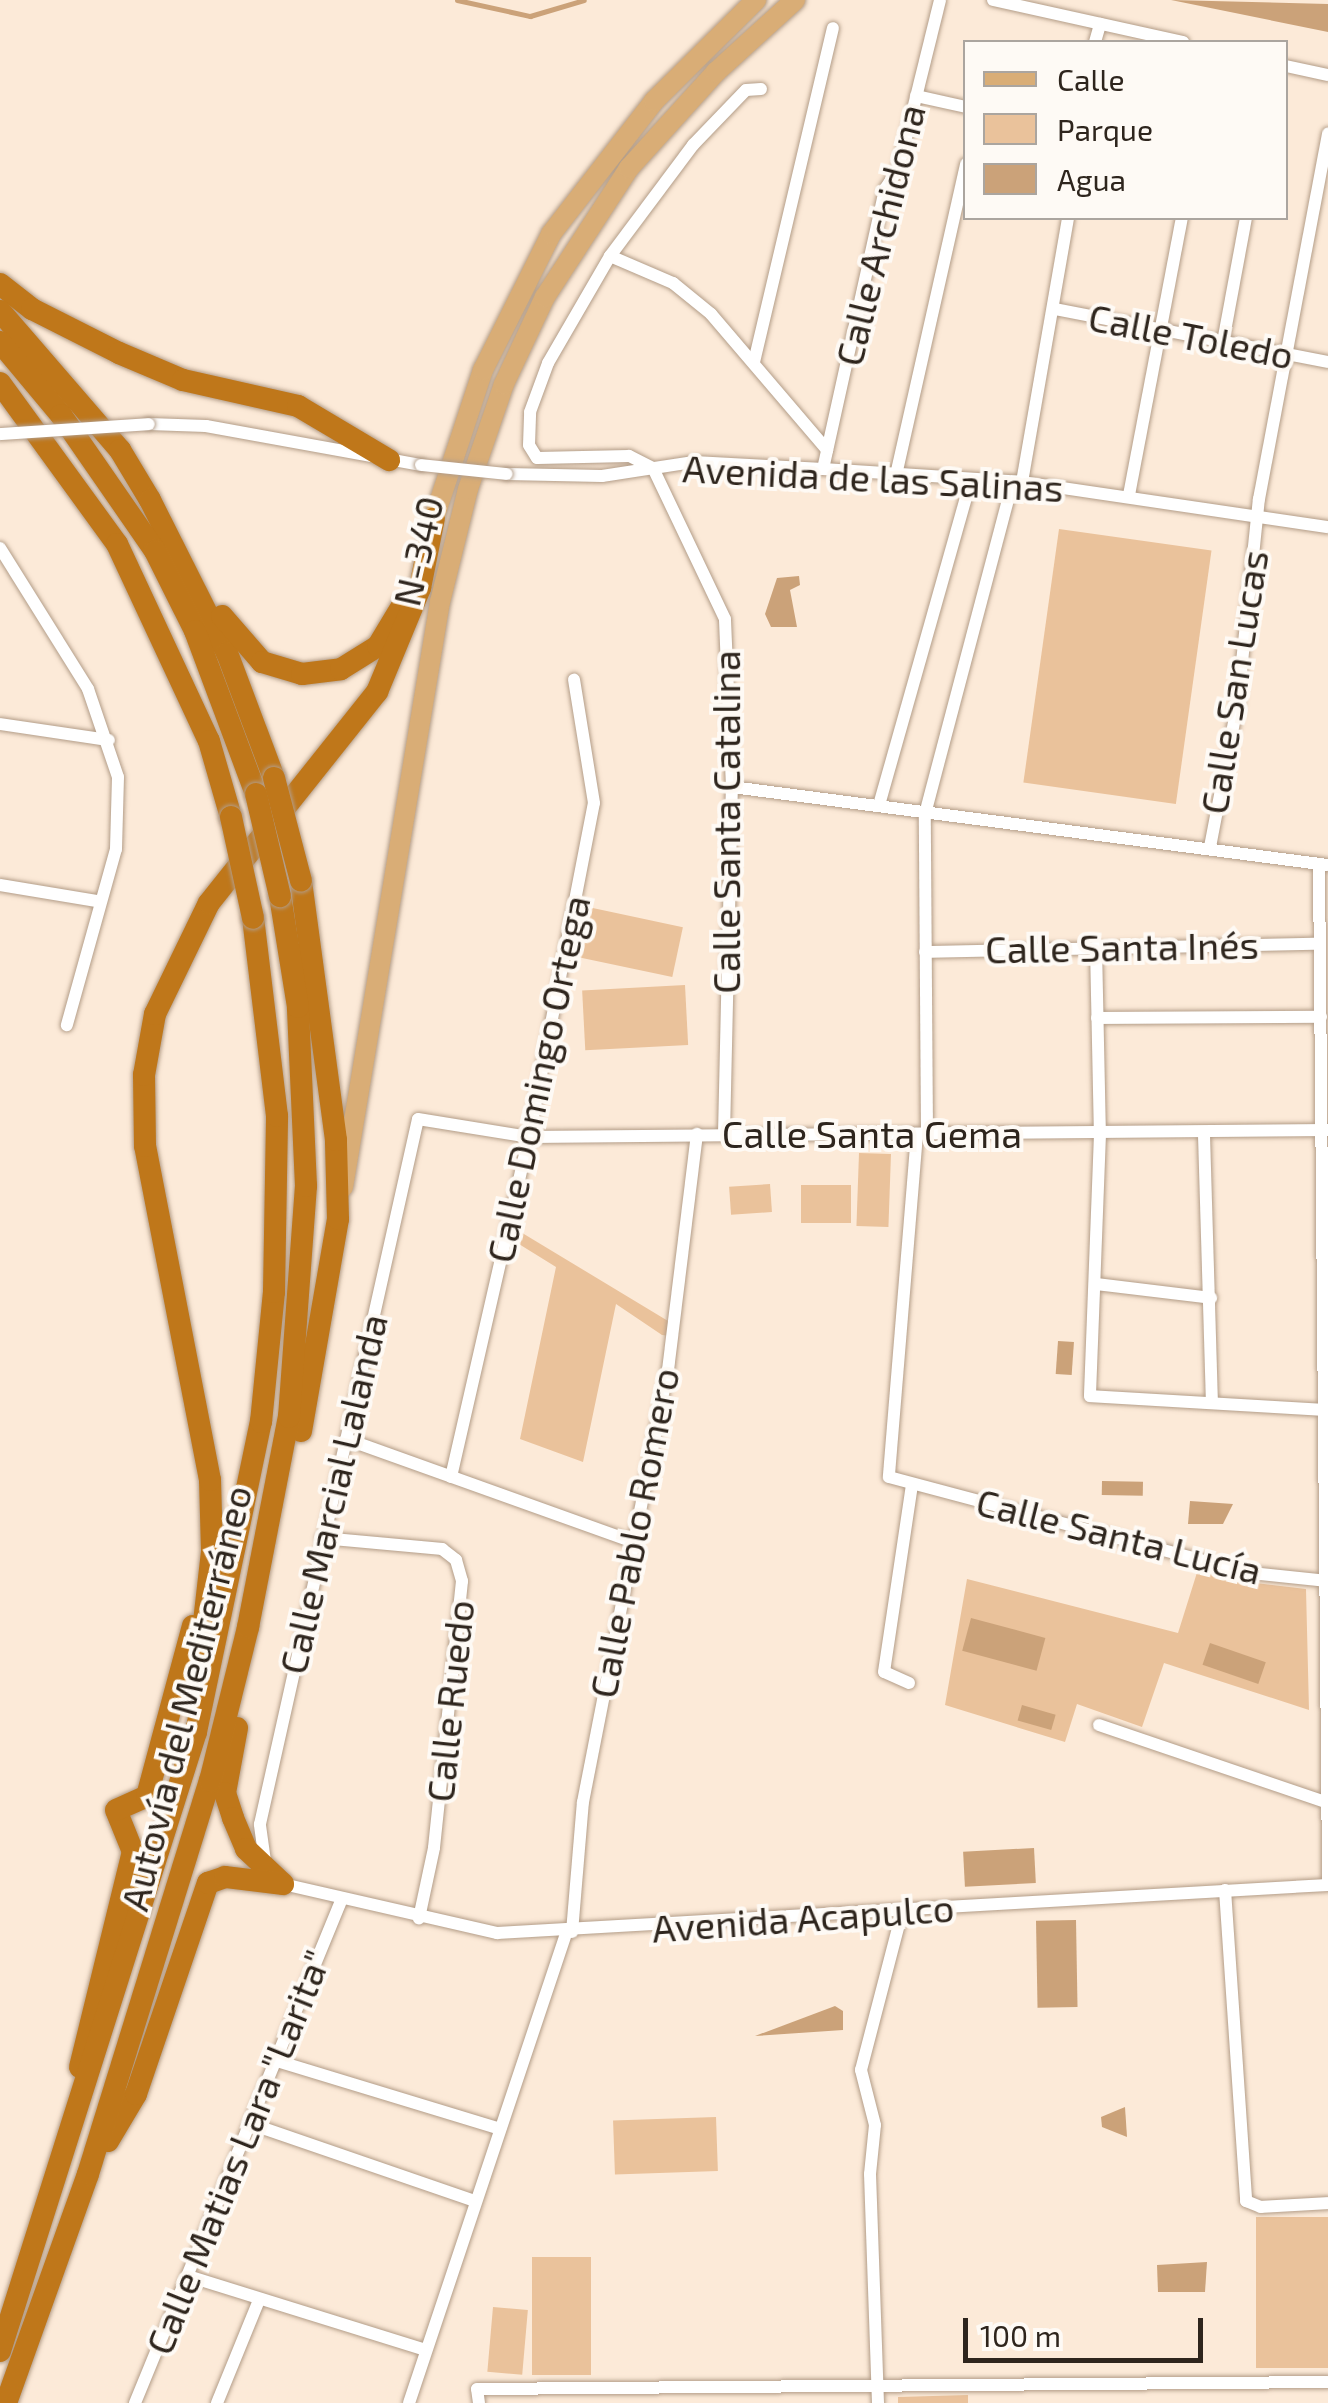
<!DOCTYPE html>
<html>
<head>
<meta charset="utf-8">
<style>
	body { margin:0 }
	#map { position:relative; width:1328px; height:2403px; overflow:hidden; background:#fcead8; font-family:"Exo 2",sans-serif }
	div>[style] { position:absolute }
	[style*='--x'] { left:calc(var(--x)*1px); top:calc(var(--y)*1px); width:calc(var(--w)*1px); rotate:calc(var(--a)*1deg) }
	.green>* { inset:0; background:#eac29b; transform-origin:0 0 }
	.water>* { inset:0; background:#cba279; transform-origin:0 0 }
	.stream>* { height:5px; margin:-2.5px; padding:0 2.5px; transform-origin:2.5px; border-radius:2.5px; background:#cba279 }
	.roads { filter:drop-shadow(0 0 2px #b39d88) drop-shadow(0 0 2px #b39d88) }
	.minor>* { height:12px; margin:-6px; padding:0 6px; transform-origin:6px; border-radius:6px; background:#fff }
	.primary>* { height:20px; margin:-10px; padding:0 10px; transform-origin:10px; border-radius:10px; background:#d9ad76 }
	.motorway>* { height:22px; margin:-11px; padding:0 11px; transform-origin:11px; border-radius:11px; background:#bf771a }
	.bridges { filter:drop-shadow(0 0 2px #b39d88) drop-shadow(0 0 2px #b39d88) }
	.minor-bridge>* { height:12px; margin:-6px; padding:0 6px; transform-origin:6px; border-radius:6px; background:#fff }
	.motorway-bridge>* { height:22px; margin:-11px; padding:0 11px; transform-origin:11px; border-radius:11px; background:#bf771a }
	span { translate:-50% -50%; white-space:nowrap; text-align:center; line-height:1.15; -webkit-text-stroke:8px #fefaf5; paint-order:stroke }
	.street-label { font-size:38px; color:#2e251d }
	.legend { position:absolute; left:963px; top:40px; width:325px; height:180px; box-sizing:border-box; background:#fefaf5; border:2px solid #aba59f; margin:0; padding:12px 18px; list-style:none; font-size:30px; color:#2e251d }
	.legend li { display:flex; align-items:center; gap:20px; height:50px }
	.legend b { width:50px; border:2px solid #aba59f }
	.scale { position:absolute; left:963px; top:2318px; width:240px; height:45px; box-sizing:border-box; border:5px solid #2e251d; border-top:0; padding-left:12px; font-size:30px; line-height:35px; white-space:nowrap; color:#2e251d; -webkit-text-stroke:8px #fefaf5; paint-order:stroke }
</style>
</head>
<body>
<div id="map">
	<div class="green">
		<i style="left:1059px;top:529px;width:154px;height:256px;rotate:8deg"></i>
		<i style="left:588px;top:907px;width:97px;height:51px;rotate:12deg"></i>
		<i style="left:685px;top:985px;width:60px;height:103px;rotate:87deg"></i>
		<i style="left:859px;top:1153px;width:32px;height:73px;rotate:2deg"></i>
		<i style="left:770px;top:1184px;width:28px;height:41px;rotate:86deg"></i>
		<i style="left:851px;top:1185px;width:38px;height:50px;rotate:90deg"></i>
		<i style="clip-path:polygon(509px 1225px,673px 1324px,671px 1336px,662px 1335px,616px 1304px,583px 1462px,520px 1439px,556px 1267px,506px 1236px)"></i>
		<i style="clip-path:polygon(1200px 1563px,1256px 1583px,1306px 1589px,1309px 1710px,1164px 1663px,1142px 1727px,1077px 1704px,1065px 1742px,945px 1705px,967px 1579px,1178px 1633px)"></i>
		<i style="left:716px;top:2117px;width:54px;height:103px;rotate:88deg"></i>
		<i style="left:1328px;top:2217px;width:151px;height:72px;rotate:90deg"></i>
		<i style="left:591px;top:2257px;width:118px;height:59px;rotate:90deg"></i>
		<i style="left:493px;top:2307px;width:35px;height:65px;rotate:5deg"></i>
		<i style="clip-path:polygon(968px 2395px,968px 2403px,898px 2403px,898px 2397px)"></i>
	</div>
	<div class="water">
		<i style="clip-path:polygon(1171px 0,1328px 4px,1328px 32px)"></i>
		<i style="clip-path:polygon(799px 576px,800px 585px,790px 590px,797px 627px,771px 627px,765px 614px,777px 578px)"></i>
		<i style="left:1058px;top:1341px;width:16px;height:33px;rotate:4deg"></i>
		<i style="left:1102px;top:1481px;width:41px;height:14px;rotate:1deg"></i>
		<i style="clip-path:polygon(1190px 1501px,1233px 1504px,1223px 1524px,1188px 1524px)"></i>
		<i style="left:971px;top:1618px;width:77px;height:34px;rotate:15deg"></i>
		<i style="left:1210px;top:1643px;width:59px;height:23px;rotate:19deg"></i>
		<i style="left:1022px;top:1705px;width:35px;height:16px;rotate:16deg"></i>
		<i style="left:1034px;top:1848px;width:35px;height:71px;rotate:87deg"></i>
		<i style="left:1076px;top:1920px;width:87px;height:40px;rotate:89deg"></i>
		<i style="clip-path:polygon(835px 2006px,843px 2011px,843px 2030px,755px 2036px)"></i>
		<i style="clip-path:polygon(1125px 2107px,1127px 2137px,1102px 2127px,1101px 2117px)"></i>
		<i style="clip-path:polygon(1207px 2262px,1205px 2292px,1158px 2292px,1157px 2265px)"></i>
	</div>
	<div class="stream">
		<i style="--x:457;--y:0;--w:75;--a:12.4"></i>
		<i style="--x:530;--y:16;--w:56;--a:-16.5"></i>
	</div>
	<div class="roads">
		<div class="minor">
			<i style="--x:993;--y:0;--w:195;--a:12.5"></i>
			<i style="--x:1095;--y:42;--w:19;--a:-74"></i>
			<i style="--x:1286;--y:66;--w:43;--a:12.1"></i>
			<i style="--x:916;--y:96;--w:51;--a:12.4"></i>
			<i style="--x:610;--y:256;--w:69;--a:23.2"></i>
			<i style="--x:673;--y:283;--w:49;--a:39.2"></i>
			<i style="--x:711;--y:314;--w:179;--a:49.5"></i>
			<i style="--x:1055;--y:309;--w:278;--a:11"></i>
			<i style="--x:1223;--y:342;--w:126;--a:-79.5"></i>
			<i style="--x:754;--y:362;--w:343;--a:-76.7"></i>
			<i style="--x:149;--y:424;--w:57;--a:2"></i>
			<i style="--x:206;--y:426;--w:219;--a:10.3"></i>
			<i style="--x:823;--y:469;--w:287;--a:-77.5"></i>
			<i style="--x:885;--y:189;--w:23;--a:-56"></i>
			<i style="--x:898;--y:170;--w:175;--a:-76.1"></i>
			<i style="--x:507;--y:474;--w:95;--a:1.2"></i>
			<i style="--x:602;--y:476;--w:93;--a:-8.7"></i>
			<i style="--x:694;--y:462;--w:129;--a:3.1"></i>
			<i style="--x:823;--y:469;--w:199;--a:3.7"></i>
			<i style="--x:1022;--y:482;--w:309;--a:8.4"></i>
			<i style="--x:896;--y:475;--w:319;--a:-77.3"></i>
			<i style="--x:1022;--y:482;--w:268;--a:-80.1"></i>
			<i style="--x:1129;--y:495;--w:282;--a:-79.2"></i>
			<i style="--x:0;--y:548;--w:166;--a:58"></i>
			<i style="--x:88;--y:689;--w:93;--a:71.2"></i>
			<i style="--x:118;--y:777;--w:72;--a:91.6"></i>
			<i style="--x:116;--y:849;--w:183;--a:105.6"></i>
			<i style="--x:0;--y:724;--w:110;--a:8.4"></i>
			<i style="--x:732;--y:787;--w:601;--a:7.46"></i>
			<i style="--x:879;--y:805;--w:338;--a:-74.2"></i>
			<i style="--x:1210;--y:847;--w:149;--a:-79.1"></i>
			<i style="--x:1238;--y:701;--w:203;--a:-84.1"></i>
			<i style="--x:1259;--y:499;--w:372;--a:-79.3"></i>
			<i style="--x:1319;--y:864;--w:1021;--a:89.49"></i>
			<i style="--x:0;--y:885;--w:98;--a:9.4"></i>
			<i style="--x:1096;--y:947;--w:187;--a:88.8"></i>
			<i style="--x:1100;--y:1134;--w:262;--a:92.2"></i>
			<i style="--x:1090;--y:1396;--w:238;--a:3.4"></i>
			<i style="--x:925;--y:952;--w:395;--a:-1.2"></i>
			<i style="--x:1097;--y:1018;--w:224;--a:-0.3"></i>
			<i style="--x:724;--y:1134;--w:347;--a:-88.7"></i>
			<i style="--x:732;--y:787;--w:168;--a:-92.4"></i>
			<i style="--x:725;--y:619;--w:167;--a:-115.5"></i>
			<i style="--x:653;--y:468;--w:27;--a:-153"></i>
			<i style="--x:629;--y:456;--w:92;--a:178.8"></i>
			<i style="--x:537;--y:458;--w:15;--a:-122"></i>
			<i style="--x:529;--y:445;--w:33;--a:-88"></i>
			<i style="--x:530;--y:412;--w:52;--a:-69.8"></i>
			<i style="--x:548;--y:363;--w:124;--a:-59.9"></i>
			<i style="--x:610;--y:256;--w:139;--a:-53.2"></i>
			<i style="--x:693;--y:145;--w:76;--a:-46.1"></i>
			<i style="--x:746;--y:90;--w:15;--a:-4"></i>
			<i style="--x:917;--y:1134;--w:344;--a:94.7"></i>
			<i style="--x:889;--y:1477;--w:375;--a:14.9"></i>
			<i style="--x:1251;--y:1573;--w:77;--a:5.9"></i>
			<i style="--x:927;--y:1134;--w:320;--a:-90.4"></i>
			<i style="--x:925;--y:814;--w:343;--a:-75.2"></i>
			<i style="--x:1204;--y:1135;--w:267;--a:88.3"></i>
			<i style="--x:1096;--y:1284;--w:116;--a:6.9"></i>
			<i style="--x:346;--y:1439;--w:305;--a:19.7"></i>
			<i style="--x:451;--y:1477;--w:349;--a:-77.1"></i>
			<i style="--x:529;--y:1137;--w:340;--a:-79"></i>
			<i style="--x:594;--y:803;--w:125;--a:-99.2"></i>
			<i style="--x:322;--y:1538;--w:121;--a:5.2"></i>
			<i style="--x:442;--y:1549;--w:18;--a:38"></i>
			<i style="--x:456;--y:1560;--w:22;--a:74"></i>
			<i style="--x:462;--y:1581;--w:268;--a:96"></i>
			<i style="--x:434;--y:1848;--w:72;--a:102.1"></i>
			<i style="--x:909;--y:1683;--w:27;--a:-156"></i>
			<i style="--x:884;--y:1672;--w:190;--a:-81.5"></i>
			<i style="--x:1099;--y:1725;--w:242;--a:18.8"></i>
			<i style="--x:265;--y:1861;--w:37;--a:-98"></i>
			<i style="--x:260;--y:1824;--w:722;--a:-77.37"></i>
			<i style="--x:418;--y:1119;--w:112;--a:9.2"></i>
			<i style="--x:529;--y:1137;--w:799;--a:-0.5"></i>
			<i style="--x:283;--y:1884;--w:220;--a:12.9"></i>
			<i style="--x:497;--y:1933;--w:832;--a:-3.31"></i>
			<i style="--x:1225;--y:1890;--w:312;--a:86.1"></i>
			<i style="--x:1246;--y:2201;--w:16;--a:22"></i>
			<i style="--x:1261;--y:2207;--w:67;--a:-3.4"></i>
			<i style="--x:572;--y:1932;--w:130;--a:-85.2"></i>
			<i style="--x:583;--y:1802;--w:440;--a:-78.9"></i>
			<i style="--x:668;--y:1370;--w:238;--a:-83"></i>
			<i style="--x:277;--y:2061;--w:231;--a:16.9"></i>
			<i style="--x:251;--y:2124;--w:237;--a:19"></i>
			<i style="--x:188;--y:2276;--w:248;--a:17.3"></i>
			<i style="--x:135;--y:2403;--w:543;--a:-67.69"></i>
			<i style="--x:217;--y:2403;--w:111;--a:-67.8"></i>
			<i style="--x:409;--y:2403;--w:497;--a:-71.5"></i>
			<i style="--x:479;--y:2403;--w:14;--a:-98"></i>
			<i style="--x:477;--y:2389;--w:851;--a:-0.47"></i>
			<i style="--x:878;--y:2403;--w:229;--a:-92"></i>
			<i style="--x:870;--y:2174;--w:49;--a:-84.2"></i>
			<i style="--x:875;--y:2125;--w:57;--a:-104.3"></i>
			<i style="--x:861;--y:2070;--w:162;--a:-75.4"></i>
		</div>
		<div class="primary">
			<i style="--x:434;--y:518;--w:156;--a:-71.7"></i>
			<i style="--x:483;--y:370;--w:152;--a:-63.4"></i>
			<i style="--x:551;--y:234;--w:168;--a:-52.2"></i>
			<i style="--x:654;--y:101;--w:144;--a:-44.7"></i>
			<i style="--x:343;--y:1187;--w:593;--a:-80.59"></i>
			<i style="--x:440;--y:602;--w:116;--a:-76.1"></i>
			<i style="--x:468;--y:489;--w:111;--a:-71.1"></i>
			<i style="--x:504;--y:384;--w:96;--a:-64.8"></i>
			<i style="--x:545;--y:297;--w:154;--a:-56.9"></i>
			<i style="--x:629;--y:168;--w:130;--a:-47.8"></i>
			<i style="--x:716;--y:72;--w:107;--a:-42.3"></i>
		</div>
		<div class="motorway">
			<i style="--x:0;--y:284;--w:41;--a:38"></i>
			<i style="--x:32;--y:309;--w:97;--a:26.8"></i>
			<i style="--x:119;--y:353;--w:69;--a:22.9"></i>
			<i style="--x:183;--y:380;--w:118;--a:12.7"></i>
			<i style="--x:298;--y:406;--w:106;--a:30.7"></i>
			<i style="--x:0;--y:311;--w:184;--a:49.2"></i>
			<i style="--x:120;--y:450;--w:58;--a:59"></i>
			<i style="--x:150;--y:500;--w:171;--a:63.3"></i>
			<i style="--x:227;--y:653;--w:134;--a:69.4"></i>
			<i style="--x:0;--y:342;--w:95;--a:50.1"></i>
			<i style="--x:61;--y:415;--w:165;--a:55.3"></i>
			<i style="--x:155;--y:551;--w:89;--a:63.4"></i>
			<i style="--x:195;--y:631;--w:174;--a:69.5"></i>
			<i style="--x:0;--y:383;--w:199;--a:54"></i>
			<i style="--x:117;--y:544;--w:217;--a:65"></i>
			<i style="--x:209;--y:741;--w:79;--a:73.9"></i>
			<i style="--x:222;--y:616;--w:61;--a:49"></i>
			<i style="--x:262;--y:662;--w:42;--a:16.7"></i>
			<i style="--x:302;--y:674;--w:39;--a:-7"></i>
			<i style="--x:341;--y:669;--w:44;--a:-31.9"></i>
			<i style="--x:378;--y:646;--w:47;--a:-59"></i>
			<i style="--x:301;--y:1431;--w:215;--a:-80.1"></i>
			<i style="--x:338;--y:1219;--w:79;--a:-91.5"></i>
			<i style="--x:336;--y:1140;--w:261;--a:-97.7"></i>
			<i style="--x:201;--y:1648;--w:98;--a:-83.5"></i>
			<i style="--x:212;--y:1551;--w:71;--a:-91.6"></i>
			<i style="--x:210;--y:1480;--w:340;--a:-101"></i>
			<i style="--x:145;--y:1146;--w:71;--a:-90.8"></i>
			<i style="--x:144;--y:1075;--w:62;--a:-79.8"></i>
			<i style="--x:155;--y:1014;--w:123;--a:-64.1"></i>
			<i style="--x:209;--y:903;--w:270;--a:-51.5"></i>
			<i style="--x:377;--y:692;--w:113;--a:-67.5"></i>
			<i style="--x:420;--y:588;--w:71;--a:-78.7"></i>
			<i style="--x:237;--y:1728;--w:66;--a:100.5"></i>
			<i style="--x:225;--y:1793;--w:26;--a:72"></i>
			<i style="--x:233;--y:1818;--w:34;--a:67"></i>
			<i style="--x:246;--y:1849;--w:51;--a:43.4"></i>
			<i style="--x:80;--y:2067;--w:221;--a:-76.2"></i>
			<i style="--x:133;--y:1852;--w:45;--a:-112"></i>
			<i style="--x:116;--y:1810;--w:34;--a:-24"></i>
			<i style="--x:147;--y:1796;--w:176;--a:-74.9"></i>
			<i style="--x:108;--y:2141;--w:55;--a:-59.2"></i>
			<i style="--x:136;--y:2094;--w:223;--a:-71.2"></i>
			<i style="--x:208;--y:1883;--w:18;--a:-19"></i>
			<i style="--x:225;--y:1877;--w:58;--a:6.9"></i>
			<i style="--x:0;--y:2351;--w:649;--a:-72.43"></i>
			<i style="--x:196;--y:1732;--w:317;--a:-78.2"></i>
			<i style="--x:261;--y:1422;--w:131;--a:-84.3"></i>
			<i style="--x:274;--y:1292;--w:176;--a:-89"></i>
			<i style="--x:277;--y:1116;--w:199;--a:-96.9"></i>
			<i style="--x:6;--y:2403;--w:243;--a:-70.3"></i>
			<i style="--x:88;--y:2174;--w:412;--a:-72.8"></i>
			<i style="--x:210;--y:1781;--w:159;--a:-76.1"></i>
			<i style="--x:248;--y:1627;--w:214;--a:-79"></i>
			<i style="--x:289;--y:1417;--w:232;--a:-85.8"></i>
			<i style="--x:306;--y:1186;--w:179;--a:-92.6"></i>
			<i style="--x:298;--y:1007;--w:112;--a:-99.2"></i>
		</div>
	</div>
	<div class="bridges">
		<div class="minor-bridge">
			<i style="--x:0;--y:434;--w:149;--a:-3.8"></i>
			<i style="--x:421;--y:465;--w:86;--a:6"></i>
		</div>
		<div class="motorway-bridge">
			<i style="--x:274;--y:778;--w:106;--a:75.3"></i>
			<i style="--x:256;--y:794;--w:105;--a:76.8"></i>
			<i style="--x:231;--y:817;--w:103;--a:77.7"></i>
		</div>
	</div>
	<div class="street-label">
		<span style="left:880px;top:235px;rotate:-76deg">Calle Archidona</span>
		<span style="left:1191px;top:336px;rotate:11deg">Calle Toledo</span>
		<span style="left:873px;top:478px;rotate:3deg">Avenida de las Salinas</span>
		<span style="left:418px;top:551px;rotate:-77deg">N-340</span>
		<span style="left:1234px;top:682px;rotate:-81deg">Calle San Lucas</span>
		<span style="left:726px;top:822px;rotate:-90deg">Calle Santa Catalina</span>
		<span style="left:1122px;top:947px;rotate:-1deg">Calle Santa Inés</span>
		<span style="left:538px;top:1079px;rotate:-78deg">Calle Domingo Ortega</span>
		<span style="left:872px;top:1134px">Calle Santa Gema</span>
		<span style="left:333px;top:1494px;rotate:-77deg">Calle Marcial Lalanda</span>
		<span style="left:634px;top:1533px;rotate:-79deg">Calle Pablo Romero</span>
		<span style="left:1119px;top:1536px;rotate:14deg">Calle Santa Lucía</span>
		<span style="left:186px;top:1698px;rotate:-76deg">Autovía del Mediterráneo</span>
		<span style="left:450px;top:1701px;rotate:-84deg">Calle Ruedo</span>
		<span style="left:803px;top:1918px;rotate:-4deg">Avenida Acapulco</span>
		<span style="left:238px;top:2152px;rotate:-68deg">Calle Matias Lara "Larita"</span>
	</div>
	<ul class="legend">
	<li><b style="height:12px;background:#d9ad76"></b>Calle</li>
	<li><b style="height:28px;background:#eac29b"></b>Parque</li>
	<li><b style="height:28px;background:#cba279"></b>Agua</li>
	</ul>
	<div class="scale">100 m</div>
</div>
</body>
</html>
